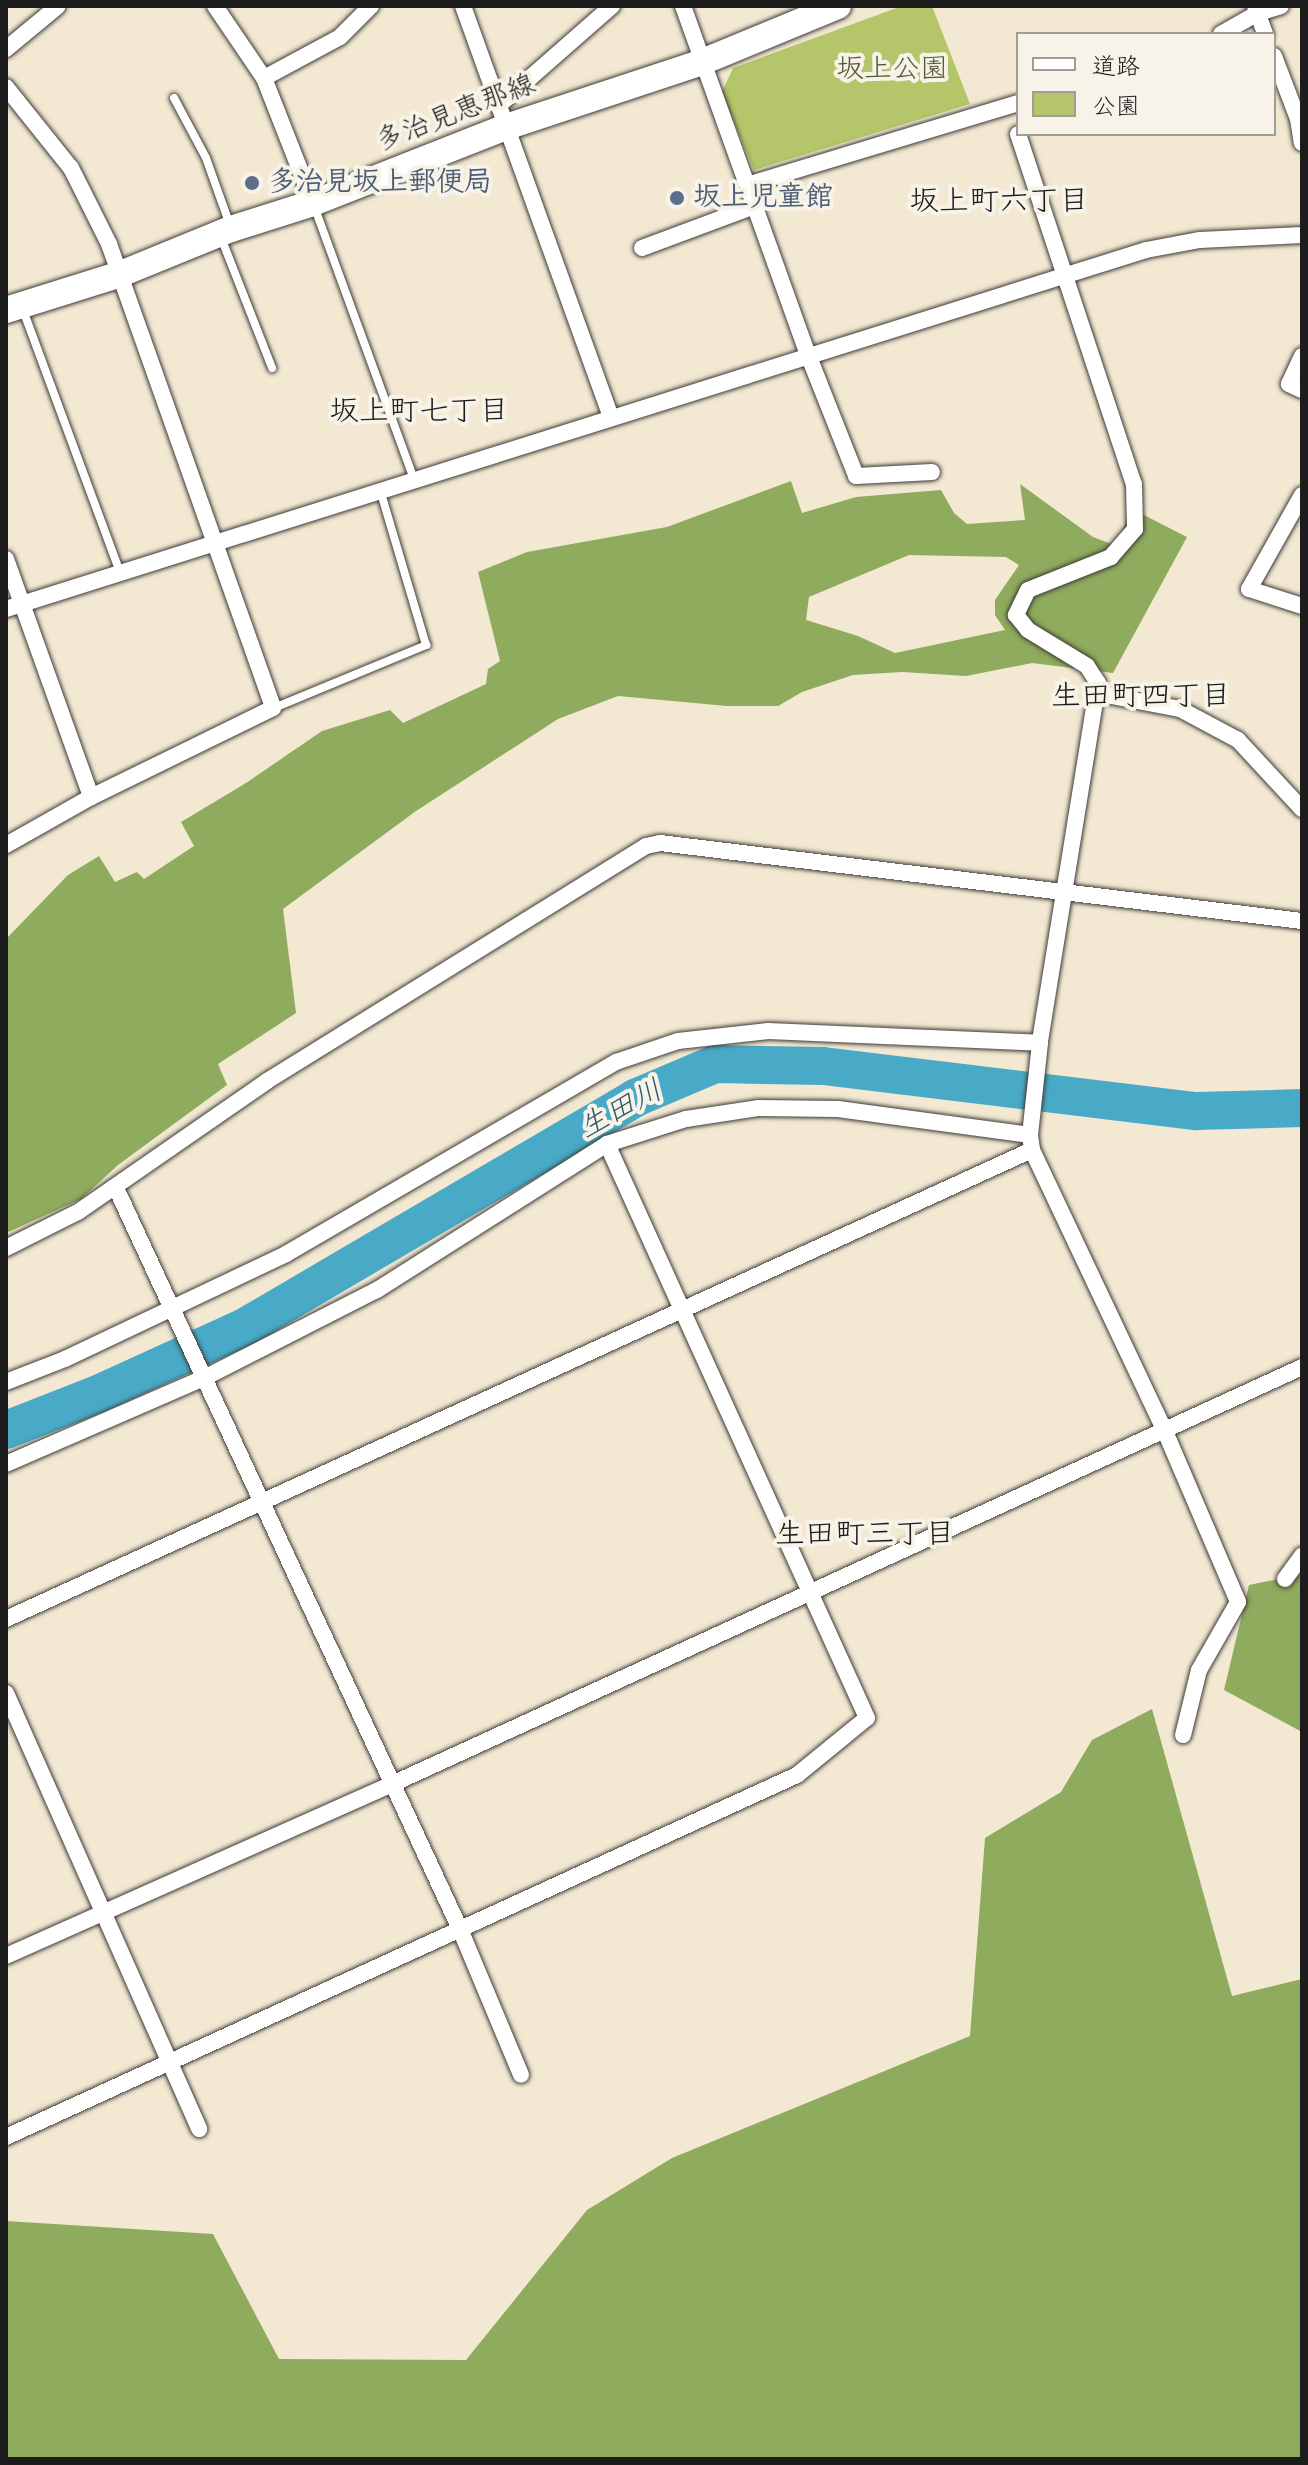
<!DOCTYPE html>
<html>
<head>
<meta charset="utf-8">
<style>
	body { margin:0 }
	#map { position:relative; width:1308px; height:2465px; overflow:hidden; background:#f3e8d2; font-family:Mynerve,"Klee One",sans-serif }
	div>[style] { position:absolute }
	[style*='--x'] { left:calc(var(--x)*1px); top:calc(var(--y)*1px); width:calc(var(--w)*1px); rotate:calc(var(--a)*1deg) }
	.green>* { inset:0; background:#b4c669 }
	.forest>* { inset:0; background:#8fab5d }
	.river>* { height:38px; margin:-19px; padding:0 19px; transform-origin:19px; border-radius:19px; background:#48aac7 }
	.roads { filter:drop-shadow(0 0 2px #3c3b37) drop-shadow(0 0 2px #3c3b37) }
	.lane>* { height:8px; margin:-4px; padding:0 4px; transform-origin:4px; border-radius:4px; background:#fff }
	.street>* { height:16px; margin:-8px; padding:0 8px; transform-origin:8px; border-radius:8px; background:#fff }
	.primary>* { height:26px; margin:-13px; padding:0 13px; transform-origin:13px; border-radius:13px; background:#fff }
	.dots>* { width:22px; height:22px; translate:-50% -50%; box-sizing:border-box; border:4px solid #f7f3e8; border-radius:50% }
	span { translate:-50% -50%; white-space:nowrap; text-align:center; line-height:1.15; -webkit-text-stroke:8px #f7f3e8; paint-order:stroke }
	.park-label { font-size:28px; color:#515837 }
	.street-label { font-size:28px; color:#1c1c1c }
	.service-label { font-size:28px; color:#4e5e75; font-weight:700 }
	.left { translate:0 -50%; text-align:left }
	.neighbourhood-label { font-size:30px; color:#1c1c1c }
	.water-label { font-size:30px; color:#305c69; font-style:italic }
	.frame { position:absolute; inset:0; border:8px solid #1c1c1c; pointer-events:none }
	.legend { position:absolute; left:1016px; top:32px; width:260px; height:104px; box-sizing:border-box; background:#f7f3e8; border:2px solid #9f9d96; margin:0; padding:10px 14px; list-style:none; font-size:24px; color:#1c1c1c }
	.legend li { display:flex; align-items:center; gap:16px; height:40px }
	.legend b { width:40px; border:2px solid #9f9d96 }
</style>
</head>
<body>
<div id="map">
	<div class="green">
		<i style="clip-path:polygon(902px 6px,932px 6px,970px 104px,754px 170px,722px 92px,733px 68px)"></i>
	</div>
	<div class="forest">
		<i style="clip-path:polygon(evenodd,791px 481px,802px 513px,856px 497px,941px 490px,954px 513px,967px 524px,1025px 520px,1020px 484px,1093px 537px,1114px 545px,1125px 525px,1128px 507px,1187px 537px,1113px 673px,1032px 663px,966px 676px,902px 672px,853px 675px,802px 692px,778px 706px,727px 706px,618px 696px,558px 719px,416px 811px,283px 909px,296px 1013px,218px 1064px,227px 1085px,118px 1165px,81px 1199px,6px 1233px,6px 939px,68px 875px,99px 856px,115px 882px,137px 872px,144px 879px,194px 846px,181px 822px,246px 783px,322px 731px,390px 710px,403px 723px,486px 684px,488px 669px,500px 661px,478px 572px,527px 552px,667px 527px,791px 481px,909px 555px,1006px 557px,1019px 565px,995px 600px,995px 615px,1005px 630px,895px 653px,858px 636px,806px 620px,809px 597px,909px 555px)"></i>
		<i style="clip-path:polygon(1302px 1574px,1302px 1732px,1224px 1690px,1249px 1585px)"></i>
		<i style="clip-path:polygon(1152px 1709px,1232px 1996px,1302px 1979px,1302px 2459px,6px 2459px,6px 2221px,213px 2234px,279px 2359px,466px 2360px,587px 2210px,672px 2158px,970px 2036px,985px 1838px,1061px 1792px,1092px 1740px)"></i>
	</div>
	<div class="river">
		<i style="--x:6;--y:1430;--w:99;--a:-21.4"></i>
		<i style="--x:98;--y:1394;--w:162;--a:-24.5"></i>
		<i style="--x:245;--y:1327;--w:452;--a:-30.4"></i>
		<i style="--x:635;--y:1098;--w:87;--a:-23"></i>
		<i style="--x:715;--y:1064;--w:108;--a:1.1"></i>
		<i style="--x:823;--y:1066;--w:377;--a:6.9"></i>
		<i style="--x:1197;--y:1111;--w:105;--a:-1.6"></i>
	</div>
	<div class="roads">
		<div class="lane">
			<i style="--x:174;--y:98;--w:68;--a:61.9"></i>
			<i style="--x:206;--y:158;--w:71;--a:70.3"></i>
			<i style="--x:314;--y:206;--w:292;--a:69.9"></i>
			<i style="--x:220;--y:235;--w:143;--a:68.6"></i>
			<i style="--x:23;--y:310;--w:279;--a:69.7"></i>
			<i style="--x:274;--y:708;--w:165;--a:-22.5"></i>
			<i style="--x:426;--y:645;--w:162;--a:-106.5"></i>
		</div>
		<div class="street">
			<i style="--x:215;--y:6;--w:87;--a:55.8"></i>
			<i style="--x:264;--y:78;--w:134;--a:68.6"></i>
			<i style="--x:463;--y:6;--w:438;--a:70.2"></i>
			<i style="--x:683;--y:6;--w:373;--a:70.3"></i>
			<i style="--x:809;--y:357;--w:128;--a:68.4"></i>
			<i style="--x:856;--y:476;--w:76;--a:-3"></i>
			<i style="--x:1255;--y:6;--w:30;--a:70"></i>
			<i style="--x:1221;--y:34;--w:43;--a:-29.6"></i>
			<i style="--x:1258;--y:13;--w:24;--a:-17"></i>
			<i style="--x:6;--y:49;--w:67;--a:-39.6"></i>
			<i style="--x:1274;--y:56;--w:67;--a:69.1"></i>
			<i style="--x:1298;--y:119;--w:24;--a:81"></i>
			<i style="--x:264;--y:78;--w:86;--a:-28.3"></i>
			<i style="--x:340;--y:37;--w:44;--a:-45"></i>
			<i style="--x:6;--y:87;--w:104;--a:51.3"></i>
			<i style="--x:71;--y:168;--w:85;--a:63.4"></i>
			<i style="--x:109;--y:244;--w:492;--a:70.5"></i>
			<i style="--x:273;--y:708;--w:203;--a:153.9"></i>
			<i style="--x:91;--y:797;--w:98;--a:150.5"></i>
			<i style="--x:498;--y:106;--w:152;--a:-41.3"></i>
			<i style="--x:1018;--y:134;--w:369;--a:71.7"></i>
			<i style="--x:1134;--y:484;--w:45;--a:88.7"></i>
			<i style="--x:1135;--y:529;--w:37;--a:131"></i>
			<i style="--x:1111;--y:557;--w:89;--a:158.3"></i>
			<i style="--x:1028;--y:590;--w:28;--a:116"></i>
			<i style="--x:1016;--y:615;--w:19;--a:51"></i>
			<i style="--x:1028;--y:630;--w:69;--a:31.4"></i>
			<i style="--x:1087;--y:666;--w:20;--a:57"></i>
			<i style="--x:1098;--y:683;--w:365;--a:99.2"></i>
			<i style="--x:1040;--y:1043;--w:93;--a:96.2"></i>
			<i style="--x:1030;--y:1135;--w:15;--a:82"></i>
			<i style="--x:1032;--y:1150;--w:309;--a:64.7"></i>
			<i style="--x:1164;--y:1429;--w:188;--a:66.8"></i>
			<i style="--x:1238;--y:1602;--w:78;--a:119.8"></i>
			<i style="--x:1199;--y:1670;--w:67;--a:103.8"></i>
			<i style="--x:750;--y:184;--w:280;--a:-16.8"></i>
			<i style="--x:642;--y:248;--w:123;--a:-20.5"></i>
			<i style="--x:1302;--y:356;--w:31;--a:115"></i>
			<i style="--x:1289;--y:384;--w:14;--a:25"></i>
			<i style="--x:1302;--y:495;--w:108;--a:119.4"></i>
			<i style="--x:1249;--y:589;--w:56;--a:17.8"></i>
			<i style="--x:6;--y:559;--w:253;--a:70.3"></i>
			<i style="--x:6;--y:609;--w:1195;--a:-17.48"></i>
			<i style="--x:1146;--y:250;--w:55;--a:-10.5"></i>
			<i style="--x:1200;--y:240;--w:102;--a:-2.8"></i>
			<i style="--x:1096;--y:693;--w:86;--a:10.8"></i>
			<i style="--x:1180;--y:709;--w:66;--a:28.1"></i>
			<i style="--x:1238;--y:740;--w:94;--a:47.2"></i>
			<i style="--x:116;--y:1188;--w:817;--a:65.1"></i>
			<i style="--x:460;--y:1929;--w:158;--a:67.3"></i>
			<i style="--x:6;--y:1248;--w:80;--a:-26.6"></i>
			<i style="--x:78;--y:1212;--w:230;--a:-34.7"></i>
			<i style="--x:267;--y:1081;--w:446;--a:-31.8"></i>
			<i style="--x:646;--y:846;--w:14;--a:-12"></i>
			<i style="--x:660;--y:843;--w:647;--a:6.93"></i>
			<i style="--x:6;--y:1382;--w:63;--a:-21.3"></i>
			<i style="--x:65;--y:1359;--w:245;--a:-25.4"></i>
			<i style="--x:286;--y:1254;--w:382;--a:-30.2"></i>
			<i style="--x:616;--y:1062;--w:65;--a:-18.7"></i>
			<i style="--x:678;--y:1041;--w:91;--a:-6.3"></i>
			<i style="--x:768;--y:1031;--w:272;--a:2.5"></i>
			<i style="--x:6;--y:1464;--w:218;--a:-23.5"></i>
			<i style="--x:206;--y:1377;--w:192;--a:-27"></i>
			<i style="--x:377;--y:1290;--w:272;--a:-32.4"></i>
			<i style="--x:607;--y:1144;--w:83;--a:-17.6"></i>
			<i style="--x:686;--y:1119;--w:74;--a:-8.6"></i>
			<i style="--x:759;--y:1108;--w:79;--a:0.7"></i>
			<i style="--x:838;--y:1109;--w:194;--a:7.7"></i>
			<i style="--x:1285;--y:1579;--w:29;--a:-54"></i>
			<i style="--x:6;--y:1619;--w:1128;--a:-24.57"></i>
			<i style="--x:6;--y:1693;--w:477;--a:66.1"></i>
			<i style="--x:6;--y:1956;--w:420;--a:-24"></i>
			<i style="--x:390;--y:1785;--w:1003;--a:-24.62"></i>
			<i style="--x:6;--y:2137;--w:870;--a:-24.59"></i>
			<i style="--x:797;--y:1775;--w:90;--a:-39.2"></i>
			<i style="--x:867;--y:1718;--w:630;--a:-114.37"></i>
		</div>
		<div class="primary">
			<i style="--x:6;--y:310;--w:117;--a:-17.4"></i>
			<i style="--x:118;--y:275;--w:122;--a:-22.2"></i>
			<i style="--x:231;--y:229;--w:86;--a:-17.6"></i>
			<i style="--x:313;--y:203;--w:207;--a:-21.5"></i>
			<i style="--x:506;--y:127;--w:206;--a:-18.3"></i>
			<i style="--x:702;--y:62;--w:147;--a:-22.4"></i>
		</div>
	</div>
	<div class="dots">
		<i style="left:252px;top:183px;background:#5c6f8a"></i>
		<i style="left:677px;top:198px;background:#5c6f8a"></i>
	</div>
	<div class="park-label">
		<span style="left:892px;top:70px">坂上公園</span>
	</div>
	<div class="street-label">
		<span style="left:456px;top:114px;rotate:-21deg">多治見恵那線</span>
	</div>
	<div class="service-label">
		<span class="left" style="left:268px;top:183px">多治見坂上郵便局</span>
		<span class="left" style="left:693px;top:198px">坂上児童館</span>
	</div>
	<div class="neighbourhood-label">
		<span style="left:999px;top:202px">坂上町六丁目</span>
		<span style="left:419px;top:412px">坂上町七丁目</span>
		<span style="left:1141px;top:697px">生田町四丁目</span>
		<span style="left:865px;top:1535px">生田町三丁目</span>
	</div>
	<div class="water-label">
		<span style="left:621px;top:1110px;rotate:-28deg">生田川</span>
	</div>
	<div class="frame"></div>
	<ul class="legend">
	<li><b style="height:10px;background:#fff"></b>道路</li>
	<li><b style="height:22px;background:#b4c669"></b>公園</li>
	</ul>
</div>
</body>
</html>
